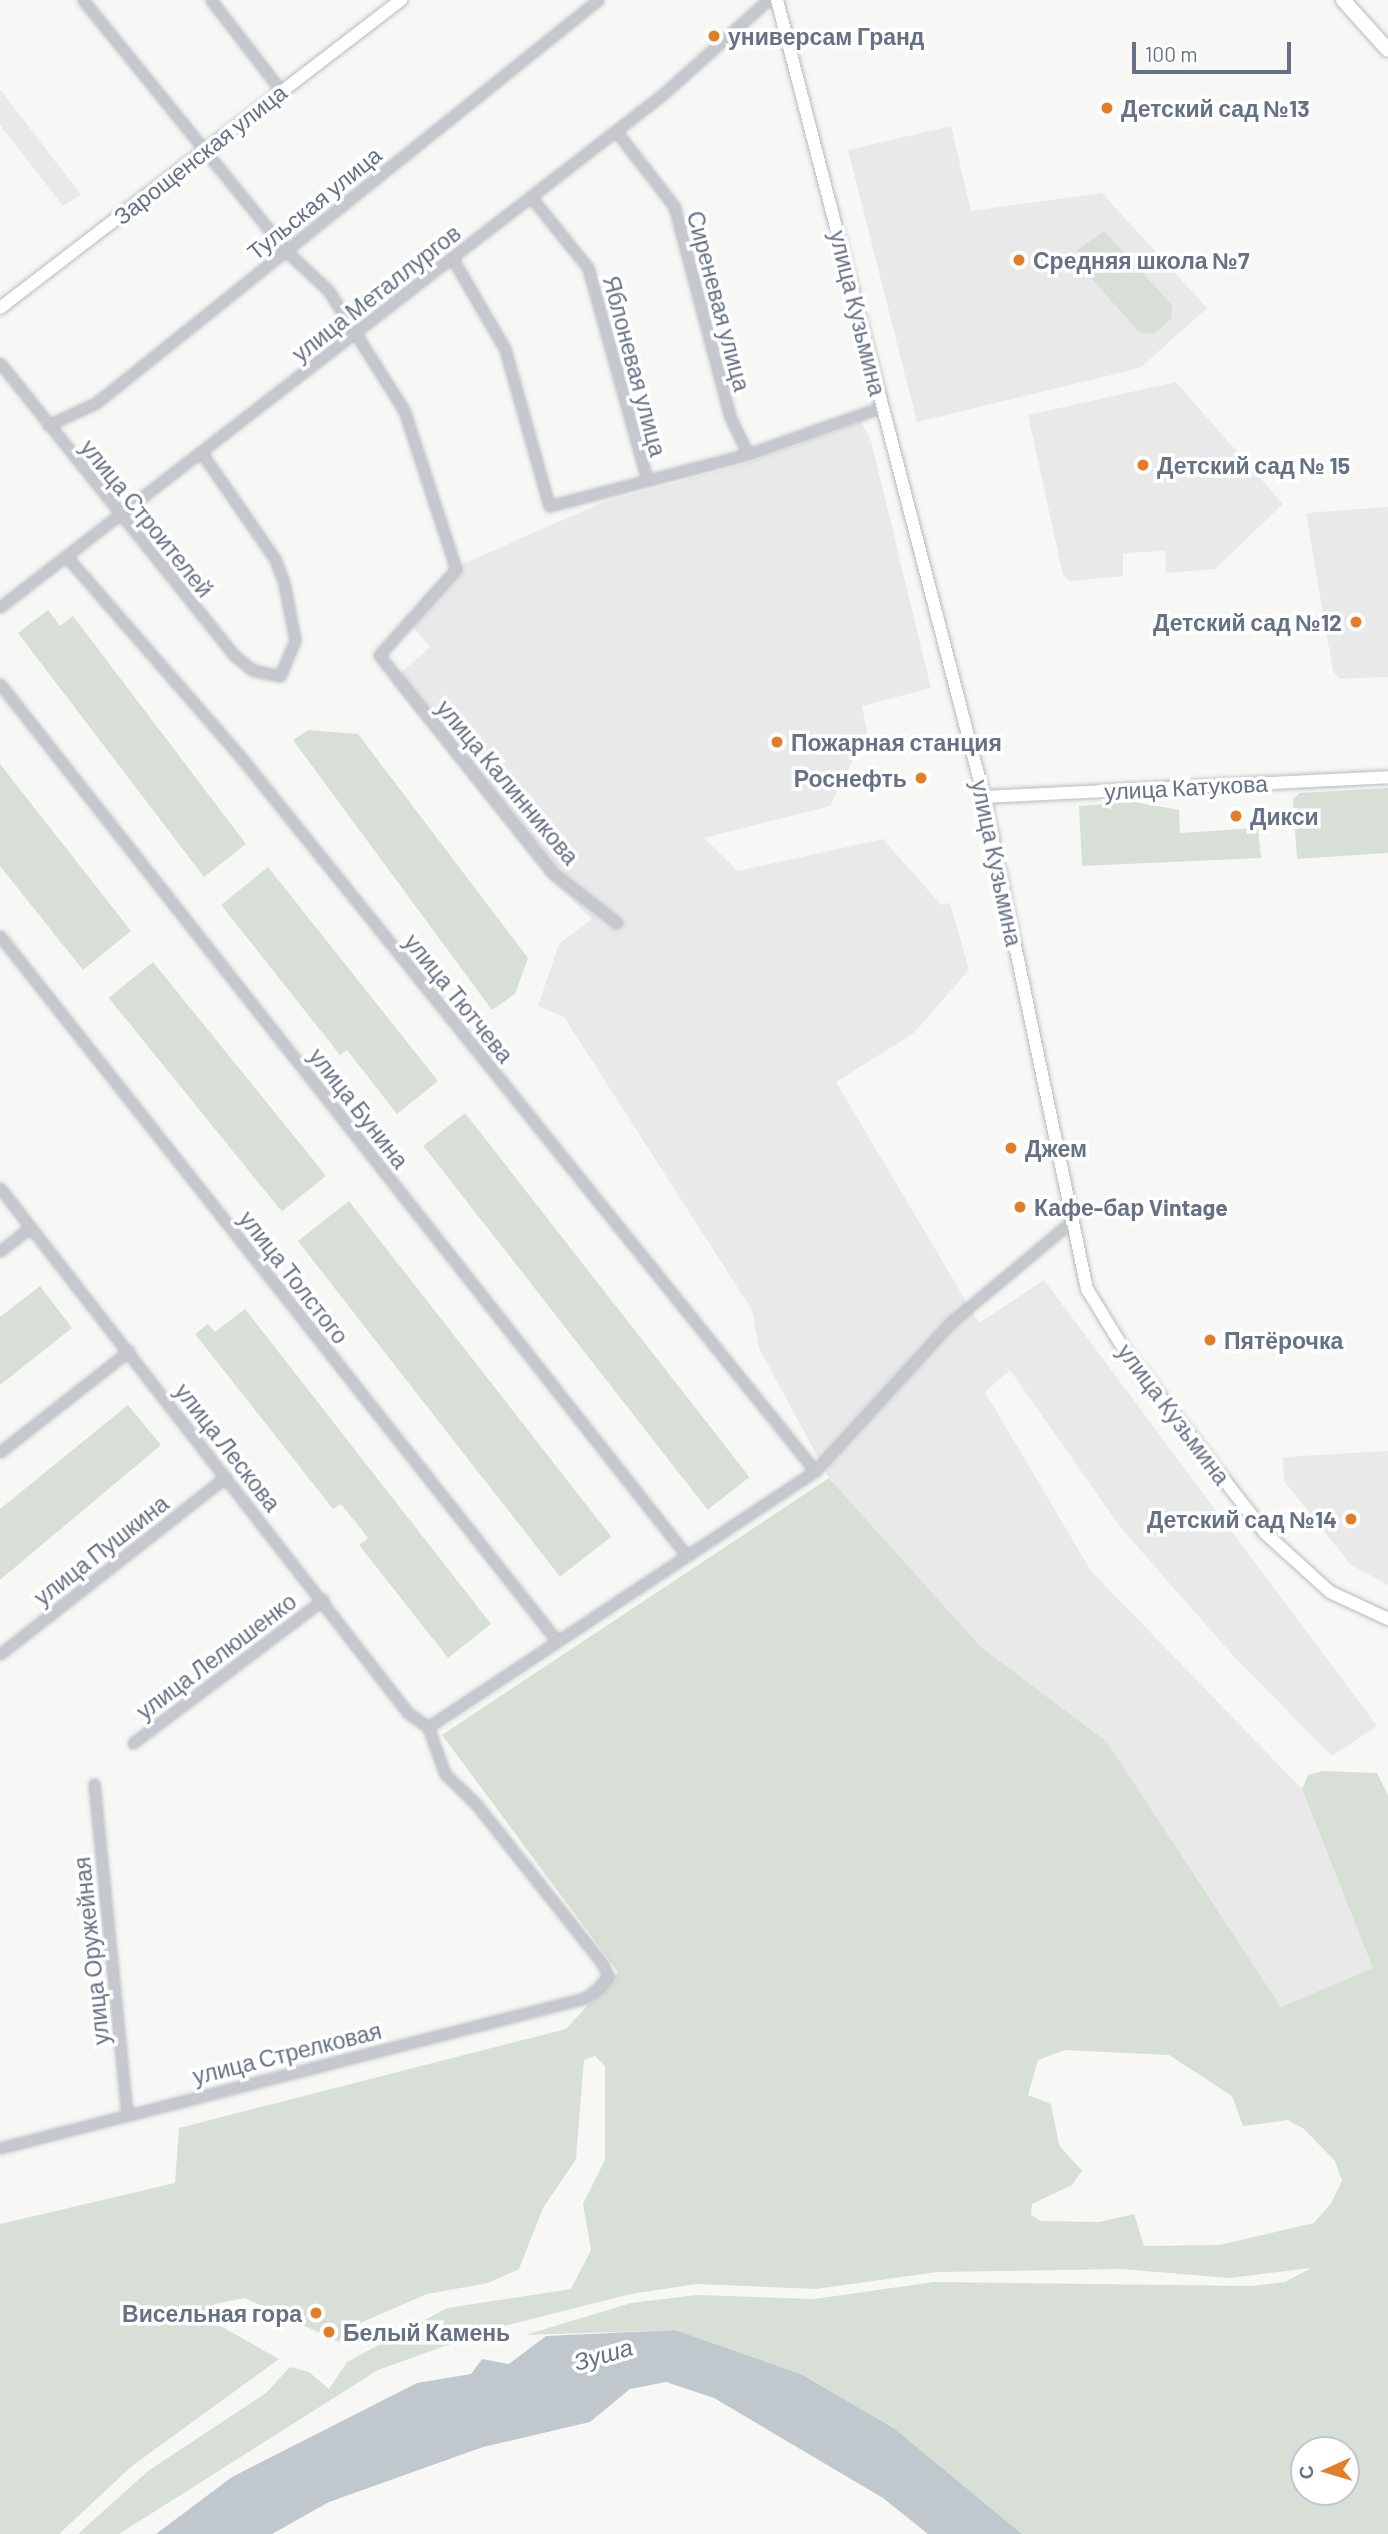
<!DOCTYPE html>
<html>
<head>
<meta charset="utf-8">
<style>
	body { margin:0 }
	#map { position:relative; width:1388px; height:2534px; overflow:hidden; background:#f7f8f5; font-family:Barlow,sans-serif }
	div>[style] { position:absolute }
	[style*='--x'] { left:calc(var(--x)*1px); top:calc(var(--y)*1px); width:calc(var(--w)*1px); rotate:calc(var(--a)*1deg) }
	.built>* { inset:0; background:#e8e9e8 }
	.green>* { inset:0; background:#d7dfd6; transform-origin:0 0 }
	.water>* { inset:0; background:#c0c8ce }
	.roads { filter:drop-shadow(0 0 2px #b8bac1) drop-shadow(0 0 2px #b8bac1) }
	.street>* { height:9px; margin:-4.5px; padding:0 4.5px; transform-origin:4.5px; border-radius:4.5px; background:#c5c8cc }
	.secondary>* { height:12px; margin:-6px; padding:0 6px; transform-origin:6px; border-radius:6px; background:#fff }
	.primary>* { height:14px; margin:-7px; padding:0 7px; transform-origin:7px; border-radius:7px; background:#fff }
	.dots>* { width:19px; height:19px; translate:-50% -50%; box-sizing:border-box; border:4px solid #fff; border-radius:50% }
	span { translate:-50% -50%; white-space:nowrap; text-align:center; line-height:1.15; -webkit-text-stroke:7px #fff; paint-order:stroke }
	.poi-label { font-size:23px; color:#677186; font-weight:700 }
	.left { translate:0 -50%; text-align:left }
	.right { translate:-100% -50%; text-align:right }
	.street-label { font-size:23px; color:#677186 }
	.water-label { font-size:24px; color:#637382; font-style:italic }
	.north { position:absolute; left:1290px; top:2436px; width:70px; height:70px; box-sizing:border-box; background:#fff; border:2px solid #c2c6cf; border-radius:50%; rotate:266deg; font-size:19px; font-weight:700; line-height:28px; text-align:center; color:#677186 }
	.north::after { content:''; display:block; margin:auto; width:24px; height:32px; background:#e47d28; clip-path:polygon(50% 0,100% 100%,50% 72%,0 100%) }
	.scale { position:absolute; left:1132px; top:42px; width:159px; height:32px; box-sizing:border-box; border:4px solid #677186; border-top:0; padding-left:9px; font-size:21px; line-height:24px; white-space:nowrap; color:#677186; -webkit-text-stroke:5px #fff; paint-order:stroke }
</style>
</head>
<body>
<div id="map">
	<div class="built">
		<i style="clip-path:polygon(0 89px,81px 195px,63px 206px,0 125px)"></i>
		<i style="clip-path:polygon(951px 126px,971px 211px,1102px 193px,1207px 308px,1140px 368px,917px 422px,848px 150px)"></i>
		<i style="clip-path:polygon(1176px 382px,1283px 504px,1215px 569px,1166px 573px,1165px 551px,1123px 553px,1123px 576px,1070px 581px,1063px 575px,1028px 415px)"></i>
		<i style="clip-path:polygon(861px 422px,871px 441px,931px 688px,862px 706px,867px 732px,830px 806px,704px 838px,738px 871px,883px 839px,941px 905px,950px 903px,969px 970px,914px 1033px,836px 1082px,979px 1323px,1044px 1280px,1377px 1726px,1332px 1756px,1235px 1658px,1121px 1528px,1010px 1370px,985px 1392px,1091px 1571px,1302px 1789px,1374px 1969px,1281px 2007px,1107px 1742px,982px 1648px,829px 1478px,759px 1348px,752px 1310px,564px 1017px,538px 1006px,559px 944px,592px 919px,545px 875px,391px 682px,430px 647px,406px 619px,451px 569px,604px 502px,748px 463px)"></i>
		<i style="clip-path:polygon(1388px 507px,1388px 677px,1340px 679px,1333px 671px,1306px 513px)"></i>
		<i style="clip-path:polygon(1388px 1451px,1388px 1585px,1351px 1565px,1284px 1481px,1283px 1457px)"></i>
	</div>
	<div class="green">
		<i style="clip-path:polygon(1104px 231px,1172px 305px,1171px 319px,1154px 334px,1139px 332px,1077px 262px,1077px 250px)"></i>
		<i style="clip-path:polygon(48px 610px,60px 626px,73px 616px,246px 844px,204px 877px,18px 633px)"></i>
		<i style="clip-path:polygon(308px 730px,358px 734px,528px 958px,515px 994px,492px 1010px,293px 740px)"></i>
		<i style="clip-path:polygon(0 764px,131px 931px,83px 970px,0 866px)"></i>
		<i style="clip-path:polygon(1388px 788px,1388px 853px,1297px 859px,1293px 799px,1300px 793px)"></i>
		<i style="clip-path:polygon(1134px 802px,1179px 810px,1180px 833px,1258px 828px,1261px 858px,1082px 866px,1079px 806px)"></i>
		<i style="clip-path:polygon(268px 867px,438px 1081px,397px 1114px,347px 1050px,340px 1055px,221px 905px)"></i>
		<i style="left:153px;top:962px;width:275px;height:57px;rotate:51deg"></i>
		<i style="left:465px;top:1113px;width:462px;height:53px;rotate:52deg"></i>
		<i style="left:349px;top:1201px;width:426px;height:65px;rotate:52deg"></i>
		<i style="clip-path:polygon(40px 1286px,72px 1328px,0 1385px,0 1317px)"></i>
		<i style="clip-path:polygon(245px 1309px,491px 1624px,448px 1658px,359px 1545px,368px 1538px,341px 1504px,333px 1509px,195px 1334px,208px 1324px,215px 1332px)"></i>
		<i style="clip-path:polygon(128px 1405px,161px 1445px,0 1580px,0 1509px)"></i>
		<i style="clip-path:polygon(evenodd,829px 1478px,982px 1648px,1107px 1742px,1281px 2007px,1373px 1968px,1302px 1789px,1308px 1775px,1322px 1771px,1377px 1773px,1388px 1795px,1388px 2534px,1022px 2534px,895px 2429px,801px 2374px,675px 2330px,525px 2335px,631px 2303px,697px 2295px,814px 2299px,934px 2282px,1251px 2286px,1285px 2282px,1311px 2268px,1230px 2278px,1121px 2269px,937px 2272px,816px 2289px,696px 2284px,631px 2294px,492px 2329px,378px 2370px,119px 2534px,78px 2534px,148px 2471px,266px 2393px,290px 2367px,309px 2372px,329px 2389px,347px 2362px,447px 2308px,571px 2289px,591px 2250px,583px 2204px,605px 2160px,605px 2066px,595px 2056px,584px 2060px,576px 2159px,543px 2208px,519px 2269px,488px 2283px,427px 2294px,344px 2330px,339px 2342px,245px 2298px,214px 2304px,217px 2324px,279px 2359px,132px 2466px,59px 2534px,0 2534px,0 2224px,175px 2183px,179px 2128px,566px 2029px,618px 1972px,442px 1735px,829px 1478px,1065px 2050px,1169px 2055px,1232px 2096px,1243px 2126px,1288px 2120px,1304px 2129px,1335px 2161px,1342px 2181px,1331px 2203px,1314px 2223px,1220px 2245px,1144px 2246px,1134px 2214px,1099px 2222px,1041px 2221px,1031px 2215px,1032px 2204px,1072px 2185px,1082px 2171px,1059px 2145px,1051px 2104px,1028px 2095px,1038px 2060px,1065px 2050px,829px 1478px,1304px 2450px,1346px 2450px,1346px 2492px,1304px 2492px,1304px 2450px)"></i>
	</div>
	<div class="water">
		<i style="clip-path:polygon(675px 2330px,801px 2374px,895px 2429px,1022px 2534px,928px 2534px,883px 2498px,714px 2398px,666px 2382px,630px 2389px,590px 2422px,483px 2447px,329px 2502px,272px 2534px,156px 2534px,232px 2477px,417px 2383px,471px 2374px,482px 2359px,509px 2364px,546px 2336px)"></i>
	</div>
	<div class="roads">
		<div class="street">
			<i style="--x:83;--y:0;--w:323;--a:51"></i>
			<i style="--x:286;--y:251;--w:57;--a:42.9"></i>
			<i style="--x:328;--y:290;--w:142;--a:57.7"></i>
			<i style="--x:404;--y:410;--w:167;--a:71.9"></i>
			<i style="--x:456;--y:569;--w:115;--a:131.8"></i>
			<i style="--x:379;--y:655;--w:279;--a:51.4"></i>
			<i style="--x:553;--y:873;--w:81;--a:38"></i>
			<i style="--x:211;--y:0;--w:115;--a:52.4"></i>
			<i style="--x:616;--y:131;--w:95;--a:52.3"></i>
			<i style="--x:674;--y:206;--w:218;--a:75.1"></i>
			<i style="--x:730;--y:417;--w:41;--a:64.1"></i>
			<i style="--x:531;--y:197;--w:91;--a:51.2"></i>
			<i style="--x:588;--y:268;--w:220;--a:74.4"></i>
			<i style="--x:452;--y:258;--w:105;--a:59.8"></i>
			<i style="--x:505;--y:349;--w:163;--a:74.3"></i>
			<i style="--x:549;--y:506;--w:206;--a:-14.6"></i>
			<i style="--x:748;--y:454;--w:142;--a:-19.3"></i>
			<i style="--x:0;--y:363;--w:376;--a:51.3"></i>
			<i style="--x:235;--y:656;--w:22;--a:39"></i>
			<i style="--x:252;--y:670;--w:29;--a:12"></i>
			<i style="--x:280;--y:676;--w:39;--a:-67"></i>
			<i style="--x:295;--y:640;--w:58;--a:-100.9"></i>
			<i style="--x:284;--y:583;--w:26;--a:-111"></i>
			<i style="--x:275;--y:559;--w:130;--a:-124.7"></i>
			<i style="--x:48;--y:425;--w:53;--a:-24.6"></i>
			<i style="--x:96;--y:403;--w:644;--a:-38.76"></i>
			<i style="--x:66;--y:556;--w:264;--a:49"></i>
			<i style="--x:239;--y:755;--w:919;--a:51.18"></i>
			<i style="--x:0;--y:607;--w:837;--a:-37.72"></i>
			<i style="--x:662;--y:95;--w:142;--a:-41.9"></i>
			<i style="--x:0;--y:684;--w:1110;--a:51.77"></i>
			<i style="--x:0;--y:936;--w:898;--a:51.69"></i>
			<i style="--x:0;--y:1188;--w:665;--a:52.15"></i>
			<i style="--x:408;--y:1713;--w:24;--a:35"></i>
			<i style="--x:0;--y:1251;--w:37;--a:-38"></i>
			<i style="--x:0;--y:1452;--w:164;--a:-38.1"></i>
			<i style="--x:0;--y:1654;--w:287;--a:-38.1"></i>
			<i style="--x:428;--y:1727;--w:464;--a:-33.5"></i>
			<i style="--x:815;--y:1471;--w:200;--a:-47.6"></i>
			<i style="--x:950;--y:1323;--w:159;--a:-39.9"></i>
			<i style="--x:133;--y:1743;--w:238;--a:-37"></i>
			<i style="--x:94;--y:1784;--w:331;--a:84.3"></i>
			<i style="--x:0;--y:2148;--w:604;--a:-14.38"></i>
			<i style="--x:585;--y:1998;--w:16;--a:-38"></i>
			<i style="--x:598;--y:1988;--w:16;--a:-50"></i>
			<i style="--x:608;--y:1976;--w:14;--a:-115"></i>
			<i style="--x:602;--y:1963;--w:203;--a:-128.4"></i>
			<i style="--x:476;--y:1804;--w:43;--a:-135.9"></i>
			<i style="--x:445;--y:1774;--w:50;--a:-109.9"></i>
		</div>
		<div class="secondary">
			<i style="--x:777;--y:0;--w:823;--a:75.44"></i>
			<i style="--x:984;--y:797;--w:503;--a:78.18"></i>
			<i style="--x:1087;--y:1289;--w:73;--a:58.5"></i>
			<i style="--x:1125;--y:1351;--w:230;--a:52.4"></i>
			<i style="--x:1265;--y:1533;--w:88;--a:42.2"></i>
			<i style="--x:1330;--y:1592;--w:64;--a:25"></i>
			<i style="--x:0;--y:308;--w:506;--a:-37.53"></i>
			<i style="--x:984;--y:797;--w:404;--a:-2.8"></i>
		</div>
		<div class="primary">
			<i style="--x:1343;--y:0;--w:67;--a:48"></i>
		</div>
	</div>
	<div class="dots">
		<i style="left:714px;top:36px;background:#e47d28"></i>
		<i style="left:1107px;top:108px;background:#e47d28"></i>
		<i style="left:1019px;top:260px;background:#e47d28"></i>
		<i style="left:1143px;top:465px;background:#e47d28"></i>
		<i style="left:1356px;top:622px;background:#e47d28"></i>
		<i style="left:777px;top:742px;background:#e47d28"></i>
		<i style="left:921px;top:778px;background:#e47d28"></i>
		<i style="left:1236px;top:816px;background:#e47d28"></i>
		<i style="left:1011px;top:1148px;background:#e47d28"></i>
		<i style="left:1020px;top:1207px;background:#e47d28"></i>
		<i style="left:1210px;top:1340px;background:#e47d28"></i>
		<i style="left:1351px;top:1519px;background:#e47d28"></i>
		<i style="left:316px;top:2313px;background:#e47d28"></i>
		<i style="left:329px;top:2332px;background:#e47d28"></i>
	</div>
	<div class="poi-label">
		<span class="left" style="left:728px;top:36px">универсам Гранд</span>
		<span class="left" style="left:1121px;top:108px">Детский сад №13</span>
		<span class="left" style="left:1033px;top:260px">Средняя школа №7</span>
		<span class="left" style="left:1157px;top:465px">Детский сад № 15</span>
		<span class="right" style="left:1342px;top:622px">Детский сад №12</span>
		<span class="left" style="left:791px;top:742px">Пожарная станция</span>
		<span class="right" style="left:907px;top:778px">Роснефть</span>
		<span class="left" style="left:1250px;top:816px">Дикси</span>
		<span class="left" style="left:1025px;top:1148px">Джем</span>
		<span class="left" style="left:1034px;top:1207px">Кафе-бар Vintage</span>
		<span class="left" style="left:1224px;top:1340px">Пятёрочка</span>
		<span class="right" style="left:1337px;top:1519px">Детский сад №14</span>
		<span class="right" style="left:302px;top:2313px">Висельная гора</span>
		<span class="left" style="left:343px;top:2332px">Белый Камень</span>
	</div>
	<div class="street-label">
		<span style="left:200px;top:154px;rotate:-38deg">Зарощенская улица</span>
		<span style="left:314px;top:203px;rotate:-39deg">Тульская улица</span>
		<span style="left:376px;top:293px;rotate:-38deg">улица Металлургов</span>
		<span style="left:719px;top:301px;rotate:75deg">Сиреневая улица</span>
		<span style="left:858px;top:313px;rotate:76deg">улица Кузьмина</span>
		<span style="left:635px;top:366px;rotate:75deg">Яблоневая улица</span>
		<span style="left:147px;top:518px;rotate:51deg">улица Строителей</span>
		<span style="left:508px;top:782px;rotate:50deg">улица Калинникова</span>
		<span style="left:1186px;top:787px;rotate:-3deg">улица Катукова</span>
		<span style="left:997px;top:863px;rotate:78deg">улица Кузьмина</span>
		<span style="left:459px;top:998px;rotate:51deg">улица Тютчева</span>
		<span style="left:359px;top:1108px;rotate:52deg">улица Бунина</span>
		<span style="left:294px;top:1277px;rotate:52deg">улица Толстого</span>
		<span style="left:1174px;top:1414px;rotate:53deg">улица Кузьмина</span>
		<span style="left:228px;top:1447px;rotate:52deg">улица Лескова</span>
		<span style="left:101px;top:1550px;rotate:-38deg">улица Пушкина</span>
		<span style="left:216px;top:1656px;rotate:-37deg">улица Лелюшенко</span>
		<span style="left:91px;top:1951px;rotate:-96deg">улица Оружейная</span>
		<span style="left:287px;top:2053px;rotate:-14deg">улица Стрелковая</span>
	</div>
	<div class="water-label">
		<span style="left:603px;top:2354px;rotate:-16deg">Зуша</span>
	</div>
	<div class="north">С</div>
	<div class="scale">100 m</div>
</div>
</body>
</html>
